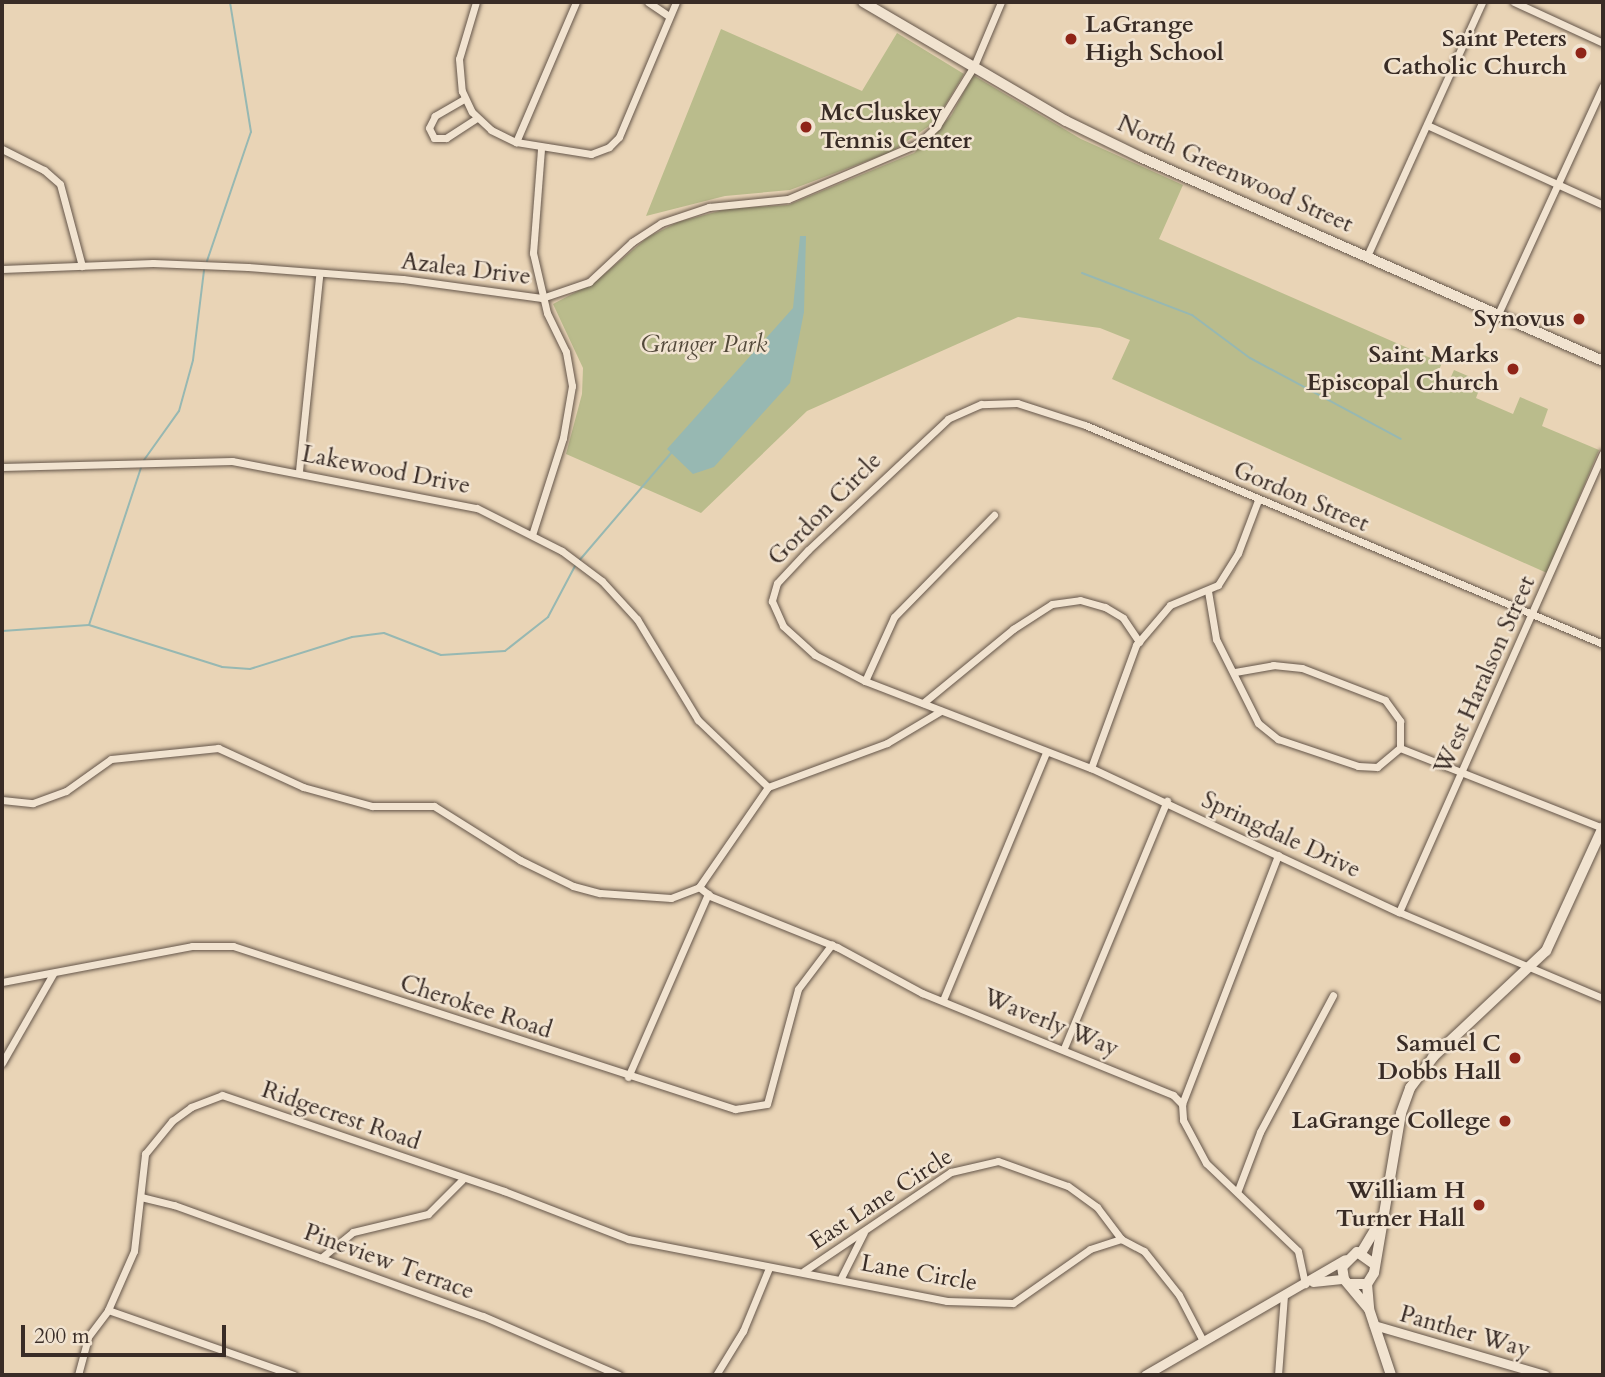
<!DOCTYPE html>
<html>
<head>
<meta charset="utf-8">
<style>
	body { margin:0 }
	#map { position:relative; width:1605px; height:1377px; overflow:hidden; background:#e9d4b6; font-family:Cardo,serif }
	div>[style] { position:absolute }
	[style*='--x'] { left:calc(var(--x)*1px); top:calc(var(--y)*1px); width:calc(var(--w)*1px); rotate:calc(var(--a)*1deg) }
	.green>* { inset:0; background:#babc8c }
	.water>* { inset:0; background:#97b8b2 }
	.stream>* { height:2px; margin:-1px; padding:0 1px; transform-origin:1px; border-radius:1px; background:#97b8b2 }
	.roads { filter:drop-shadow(0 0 2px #65564a) drop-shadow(0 0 2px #65564a) }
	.minor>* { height:7px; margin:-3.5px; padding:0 3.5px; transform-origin:3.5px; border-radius:3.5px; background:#f1e3d0 }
	.tertiary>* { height:9px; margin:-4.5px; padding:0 4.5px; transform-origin:4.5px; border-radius:4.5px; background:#f1e3d0 }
	.secondary>* { height:10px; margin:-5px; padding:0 5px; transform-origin:5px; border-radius:5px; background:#f1e3d0 }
	.dots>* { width:19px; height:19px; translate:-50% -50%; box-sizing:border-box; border:4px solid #f1e3d0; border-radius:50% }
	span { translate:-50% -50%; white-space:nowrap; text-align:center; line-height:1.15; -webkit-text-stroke:5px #f1e3d0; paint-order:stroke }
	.poi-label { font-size:24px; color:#392c26; font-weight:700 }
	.left { translate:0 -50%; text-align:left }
	.right { translate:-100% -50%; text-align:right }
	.street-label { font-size:24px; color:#392c26 }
	.park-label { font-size:24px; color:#53493a; font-style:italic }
	.frame { position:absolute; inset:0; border:4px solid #392c26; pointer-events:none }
	.scale { position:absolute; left:21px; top:1325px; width:205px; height:32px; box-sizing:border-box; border:4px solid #392c26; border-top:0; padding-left:9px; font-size:21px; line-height:24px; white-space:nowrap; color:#392c26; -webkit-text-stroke:5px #f1e3d0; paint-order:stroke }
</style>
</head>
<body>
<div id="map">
	<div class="green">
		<i style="clip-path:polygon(721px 29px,862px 91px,897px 33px,964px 74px,935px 122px,891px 152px,790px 190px,725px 196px,646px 216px)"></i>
		<i style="clip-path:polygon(973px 75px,1081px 139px,1183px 185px,1159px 239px,1442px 363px,1434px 381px,1447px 386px,1454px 370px,1482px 382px,1476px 398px,1513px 414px,1520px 397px,1548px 409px,1542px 426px,1599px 450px,1547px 573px,1112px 379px,1130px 340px,1100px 328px,1018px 317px,807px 411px,701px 513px,566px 454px,582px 394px,583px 368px,553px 304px,595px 282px,648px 237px,678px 222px,727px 209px,788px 205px,914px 153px,951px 116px)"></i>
	</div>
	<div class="water">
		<i style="clip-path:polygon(800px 236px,806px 236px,804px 312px,790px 383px,714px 467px,693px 474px,667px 449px,793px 308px)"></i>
	</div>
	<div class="stream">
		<i style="--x:207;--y:261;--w:136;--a:-71.2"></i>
		<i style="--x:251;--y:132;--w:132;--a:-99.2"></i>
		<i style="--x:1082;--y:273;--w:118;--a:20.9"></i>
		<i style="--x:1192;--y:315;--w:72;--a:36.6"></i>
		<i style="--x:1250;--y:358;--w:171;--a:28.2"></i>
		<i style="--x:144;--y:460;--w:60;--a:-54.5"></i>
		<i style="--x:179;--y:411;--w:53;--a:-74.6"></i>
		<i style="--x:193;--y:360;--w:91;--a:-83"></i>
		<i style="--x:578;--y:562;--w:145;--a:-49.5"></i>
		<i style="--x:89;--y:625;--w:169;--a:-71.7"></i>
		<i style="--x:2;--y:631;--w:87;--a:-3.9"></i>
		<i style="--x:89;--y:625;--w:139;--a:17.5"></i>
		<i style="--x:222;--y:667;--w:28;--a:4"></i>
		<i style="--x:250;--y:669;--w:107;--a:-17.4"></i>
		<i style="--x:352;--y:637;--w:32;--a:-7"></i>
		<i style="--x:384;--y:633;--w:61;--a:21.1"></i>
		<i style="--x:441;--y:655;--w:64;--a:-3.6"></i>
		<i style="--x:505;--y:651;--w:55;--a:-38.3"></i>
		<i style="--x:548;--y:617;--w:58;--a:-62.1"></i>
	</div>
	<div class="roads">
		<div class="minor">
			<i style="--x:476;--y:2;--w:59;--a:106.6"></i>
			<i style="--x:459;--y:59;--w:32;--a:85"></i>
			<i style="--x:462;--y:91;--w:23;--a:65"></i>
			<i style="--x:472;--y:112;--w:26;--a:43"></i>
			<i style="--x:491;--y:130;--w:28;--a:26"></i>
			<i style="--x:516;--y:142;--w:76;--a:9.1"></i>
			<i style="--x:591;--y:154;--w:19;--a:-21"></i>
			<i style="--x:609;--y:147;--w:14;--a:-45"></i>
			<i style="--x:619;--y:137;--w:147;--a:-67.1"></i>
			<i style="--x:648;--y:2;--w:25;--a:34"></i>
			<i style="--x:1514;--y:2;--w:98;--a:24.7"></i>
			<i style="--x:464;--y:99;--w:34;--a:150"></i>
			<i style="--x:435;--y:116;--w:13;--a:117"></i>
			<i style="--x:429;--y:128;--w:11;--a:63"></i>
			<i style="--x:434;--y:138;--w:12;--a:0"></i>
			<i style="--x:446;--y:138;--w:37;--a:-33"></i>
			<i style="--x:1427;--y:125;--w:193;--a:24.4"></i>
			<i style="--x:516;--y:142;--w:152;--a:-66.8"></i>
			<i style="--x:2;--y:149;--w:47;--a:26.6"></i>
			<i style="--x:44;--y:170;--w:21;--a:41"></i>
			<i style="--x:60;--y:184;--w:85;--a:75"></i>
			<i style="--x:1367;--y:256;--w:279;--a:-65.6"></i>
			<i style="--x:2;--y:269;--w:151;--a:-2.3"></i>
			<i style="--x:153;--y:263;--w:95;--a:2.4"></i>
			<i style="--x:248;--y:267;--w:155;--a:4.4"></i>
			<i style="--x:403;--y:279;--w:140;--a:7.8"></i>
			<i style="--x:542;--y:298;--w:50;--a:-18.8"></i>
			<i style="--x:589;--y:282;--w:59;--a:-42.9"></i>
			<i style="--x:632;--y:242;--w:35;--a:-33"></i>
			<i style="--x:661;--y:223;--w:51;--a:-18.4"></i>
			<i style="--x:709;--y:207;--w:79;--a:-5.8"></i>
			<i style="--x:788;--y:199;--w:142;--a:-23.1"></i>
			<i style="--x:919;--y:143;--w:25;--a:-43"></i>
			<i style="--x:937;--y:126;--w:70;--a:-58.3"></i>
			<i style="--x:974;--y:66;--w:69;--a:-67.1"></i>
			<i style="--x:1498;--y:314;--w:251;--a:-65.3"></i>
			<i style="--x:2;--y:467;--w:230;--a:-1.5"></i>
			<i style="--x:232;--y:461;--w:249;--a:10.9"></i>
			<i style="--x:477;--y:508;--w:95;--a:26.8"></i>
			<i style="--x:562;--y:551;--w:50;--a:36.9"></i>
			<i style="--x:602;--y:581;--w:52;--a:47.4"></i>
			<i style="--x:637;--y:619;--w:118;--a:58.9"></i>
			<i style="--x:698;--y:720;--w:97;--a:43.7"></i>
			<i style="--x:299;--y:471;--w:196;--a:-84.1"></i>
			<i style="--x:532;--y:535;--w:102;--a:-72.3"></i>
			<i style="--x:563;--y:438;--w:53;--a:-80.2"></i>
			<i style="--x:572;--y:386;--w:35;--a:-100"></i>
			<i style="--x:566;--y:352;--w:43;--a:-116"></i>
			<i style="--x:547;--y:313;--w:62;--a:-103.1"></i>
			<i style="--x:533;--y:253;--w:105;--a:-85.6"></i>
			<i style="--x:1208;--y:591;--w:49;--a:80.5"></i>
			<i style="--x:1216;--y:639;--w:94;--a:63.4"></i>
			<i style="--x:1258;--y:723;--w:26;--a:39"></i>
			<i style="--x:1278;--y:739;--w:84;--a:18.6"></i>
			<i style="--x:1358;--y:766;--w:19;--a:3"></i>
			<i style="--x:1377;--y:767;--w:30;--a:-40"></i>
			<i style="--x:1603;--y:644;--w:562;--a:-157.08"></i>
			<i style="--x:1085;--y:425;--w:71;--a:-162.1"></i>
			<i style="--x:1017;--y:403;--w:36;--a:178"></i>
			<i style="--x:981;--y:404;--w:36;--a:156"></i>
			<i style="--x:948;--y:419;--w:192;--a:136.9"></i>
			<i style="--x:808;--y:550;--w:45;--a:133.2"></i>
			<i style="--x:777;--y:583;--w:19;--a:106"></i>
			<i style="--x:772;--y:601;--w:27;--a:66"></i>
			<i style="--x:783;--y:626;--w:43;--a:42.2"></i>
			<i style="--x:815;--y:655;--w:56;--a:27.5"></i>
			<i style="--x:865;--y:681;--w:242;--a:21.1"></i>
			<i style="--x:1091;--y:768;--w:340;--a:25.1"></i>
			<i style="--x:1399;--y:912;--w:221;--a:22.9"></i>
			<i style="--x:1235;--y:672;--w:39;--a:-10"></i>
			<i style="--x:1273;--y:665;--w:29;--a:6"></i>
			<i style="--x:1302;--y:668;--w:89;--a:21.1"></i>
			<i style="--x:1385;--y:700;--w:26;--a:54"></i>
			<i style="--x:1400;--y:721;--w:27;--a:90"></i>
			<i style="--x:865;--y:681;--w:70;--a:-65.6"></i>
			<i style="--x:894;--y:617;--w:143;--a:-45.6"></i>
			<i style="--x:923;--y:703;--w:117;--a:-39.4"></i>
			<i style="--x:1013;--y:629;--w:46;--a:-32.7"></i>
			<i style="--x:1052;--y:604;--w:28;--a:-8"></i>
			<i style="--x:1080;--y:600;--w:26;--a:16"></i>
			<i style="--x:1105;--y:607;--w:21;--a:31"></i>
			<i style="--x:1123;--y:618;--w:29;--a:56"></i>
			<i style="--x:1400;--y:748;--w:218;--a:21.5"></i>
			<i style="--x:1091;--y:768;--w:131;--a:-69.9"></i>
			<i style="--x:1136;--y:645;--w:52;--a:-49.6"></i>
			<i style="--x:1170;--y:605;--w:52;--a:-22.6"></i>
			<i style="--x:1218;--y:585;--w:38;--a:-58"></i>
			<i style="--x:1238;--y:553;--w:57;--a:-69.3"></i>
			<i style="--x:2;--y:800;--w:31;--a:6"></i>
			<i style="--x:33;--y:803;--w:35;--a:-20"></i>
			<i style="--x:66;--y:791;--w:55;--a:-35.4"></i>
			<i style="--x:111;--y:759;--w:108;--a:-5.9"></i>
			<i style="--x:218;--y:748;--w:94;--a:24.6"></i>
			<i style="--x:303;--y:787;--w:72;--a:15.4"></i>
			<i style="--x:372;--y:806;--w:62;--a:0"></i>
			<i style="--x:434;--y:806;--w:102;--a:32.1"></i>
			<i style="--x:520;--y:860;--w:59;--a:26.1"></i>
			<i style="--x:573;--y:886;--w:28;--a:15"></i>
			<i style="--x:600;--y:893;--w:71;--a:4"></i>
			<i style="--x:671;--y:898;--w:30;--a:-21"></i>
			<i style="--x:699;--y:887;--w:121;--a:-55.4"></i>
			<i style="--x:768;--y:787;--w:127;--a:-20.3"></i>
			<i style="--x:887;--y:743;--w:63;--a:-30.7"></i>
			<i style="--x:699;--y:887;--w:14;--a:39"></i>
			<i style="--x:710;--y:896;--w:137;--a:21.9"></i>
			<i style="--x:837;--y:947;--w:97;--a:28.4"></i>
			<i style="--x:922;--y:993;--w:271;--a:22.1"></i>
			<i style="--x:1173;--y:1095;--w:13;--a:45"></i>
			<i style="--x:1182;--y:1104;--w:16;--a:86"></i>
			<i style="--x:1183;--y:1120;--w:49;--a:61.9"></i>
			<i style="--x:1206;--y:1163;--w:127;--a:43.7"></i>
			<i style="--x:1298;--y:1251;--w:34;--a:78"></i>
			<i style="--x:1399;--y:912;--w:502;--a:-66.04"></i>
			<i style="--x:2;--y:982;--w:193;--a:-10.7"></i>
			<i style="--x:192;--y:946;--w:41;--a:0"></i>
			<i style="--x:233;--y:946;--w:528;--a:17.99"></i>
			<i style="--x:735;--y:1109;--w:32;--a:-9"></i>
			<i style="--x:767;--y:1104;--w:119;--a:-74.9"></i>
			<i style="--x:798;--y:989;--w:56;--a:-52.9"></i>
			<i style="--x:943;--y:1000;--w:268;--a:-67.4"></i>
			<i style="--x:1064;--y:1048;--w:268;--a:-67.4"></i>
			<i style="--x:2;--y:1063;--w:103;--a:-60.2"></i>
			<i style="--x:628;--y:1077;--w:200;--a:-66.4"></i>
			<i style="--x:1182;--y:1104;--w:267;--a:-68.9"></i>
			<i style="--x:1238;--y:1190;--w:62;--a:-69.2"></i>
			<i style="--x:1260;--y:1132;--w:155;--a:-61.9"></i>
			<i style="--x:141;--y:1197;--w:34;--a:14"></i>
			<i style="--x:174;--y:1205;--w:328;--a:19.8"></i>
			<i style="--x:483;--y:1316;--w:148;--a:23.5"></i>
			<i style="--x:321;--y:1258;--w:41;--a:-39.1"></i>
			<i style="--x:353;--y:1232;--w:77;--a:-13.5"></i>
			<i style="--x:428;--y:1214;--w:48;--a:-45"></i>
			<i style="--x:804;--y:1271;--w:177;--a:-34"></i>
			<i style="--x:951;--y:1172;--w:48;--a:-13.2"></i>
			<i style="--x:998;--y:1161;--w:74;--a:19.7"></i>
			<i style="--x:1068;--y:1186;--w:36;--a:36"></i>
			<i style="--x:1097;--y:1207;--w:40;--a:53"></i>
			<i style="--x:841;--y:1278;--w:51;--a:-63.4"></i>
			<i style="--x:108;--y:1310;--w:197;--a:19.3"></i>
			<i style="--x:78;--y:1375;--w:39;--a:-75"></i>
			<i style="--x:88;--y:1337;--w:34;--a:-53"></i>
			<i style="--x:108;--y:1310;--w:64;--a:-66.2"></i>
			<i style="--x:134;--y:1251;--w:98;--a:-83.5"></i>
			<i style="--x:145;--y:1154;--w:43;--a:-50.7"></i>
			<i style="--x:172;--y:1121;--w:24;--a:-36"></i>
			<i style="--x:191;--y:1107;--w:33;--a:-21"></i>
			<i style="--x:222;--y:1095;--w:298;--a:18.8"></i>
			<i style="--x:504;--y:1191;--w:133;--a:21.2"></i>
			<i style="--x:628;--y:1239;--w:325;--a:11"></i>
			<i style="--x:947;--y:1301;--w:66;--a:1.7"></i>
			<i style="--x:1013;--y:1303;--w:94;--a:-35"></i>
			<i style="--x:1090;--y:1249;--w:33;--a:-18"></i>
			<i style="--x:1121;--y:1239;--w:26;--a:28"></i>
			<i style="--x:1144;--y:1251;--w:56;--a:51.5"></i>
			<i style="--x:1179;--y:1295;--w:52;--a:62.4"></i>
			<i style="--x:716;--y:1375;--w:52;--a:-58.5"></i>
			<i style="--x:743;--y:1331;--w:68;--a:-67.6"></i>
			<i style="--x:1278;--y:1375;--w:79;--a:-85.7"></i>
		</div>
		<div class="tertiary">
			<i style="--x:1313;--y:1282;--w:31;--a:-6"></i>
			<i style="--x:1374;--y:1325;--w:178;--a:16.3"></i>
			<i style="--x:1145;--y:1375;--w:231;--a:-30.1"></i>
		</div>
		<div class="secondary">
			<i style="--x:863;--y:2;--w:235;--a:30.4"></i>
			<i style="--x:1066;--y:121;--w:82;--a:25.9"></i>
			<i style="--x:1140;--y:157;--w:506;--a:23.78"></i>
			<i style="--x:1361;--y:1253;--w:31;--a:-59"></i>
			<i style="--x:1350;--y:1284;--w:17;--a:0"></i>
			<i style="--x:1367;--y:1284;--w:13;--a:-58"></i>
			<i style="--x:1374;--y:1273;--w:162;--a:-80.4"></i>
			<i style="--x:1401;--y:1113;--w:27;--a:-70"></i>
			<i style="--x:1410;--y:1088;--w:39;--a:-53"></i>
			<i style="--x:1433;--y:1057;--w:155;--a:-43.2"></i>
			<i style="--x:1546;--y:951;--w:136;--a:-65.3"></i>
			<i style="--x:1367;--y:1284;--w:25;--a:85"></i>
			<i style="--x:1369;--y:1309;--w:70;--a:71.6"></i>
			<i style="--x:1369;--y:1309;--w:39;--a:-130"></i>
			<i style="--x:1344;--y:1279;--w:12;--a:-99"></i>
			<i style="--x:1342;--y:1267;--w:21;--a:-45"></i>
			<i style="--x:1357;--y:1252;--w:21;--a:35"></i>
		</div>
	</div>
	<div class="dots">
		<i style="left:1071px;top:39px;background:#8f2418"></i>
		<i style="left:1581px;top:53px;background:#8f2418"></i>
		<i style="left:806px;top:127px;background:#8f2418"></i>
		<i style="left:1579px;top:319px;background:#8f2418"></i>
		<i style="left:1513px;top:369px;background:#8f2418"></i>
		<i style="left:1515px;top:1058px;background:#8f2418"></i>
		<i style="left:1505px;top:1121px;background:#8f2418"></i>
		<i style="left:1479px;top:1205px;background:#8f2418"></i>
	</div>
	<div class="poi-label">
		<span class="left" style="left:1085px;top:39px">LaGrange<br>High School</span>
		<span class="right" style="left:1567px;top:53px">Saint Peters<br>Catholic Church</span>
		<span class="left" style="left:820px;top:127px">McCluskey<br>Tennis Center</span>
		<span class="right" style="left:1565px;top:319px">Synovus</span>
		<span class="right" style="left:1499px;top:369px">Saint Marks<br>Episcopal Church</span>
		<span class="right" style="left:1501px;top:1058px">Samuel C<br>Dobbs Hall</span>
		<span class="right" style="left:1491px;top:1121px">LaGrange College</span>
		<span class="right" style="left:1465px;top:1205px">William H<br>Turner Hall</span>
	</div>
	<div class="street-label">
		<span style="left:1235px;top:174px;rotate:24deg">North Greenwood Street</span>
		<span style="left:466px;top:269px;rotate:7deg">Azalea Drive</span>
		<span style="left:386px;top:470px;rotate:11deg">Lakewood Drive</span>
		<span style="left:1301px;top:497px;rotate:23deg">Gordon Street</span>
		<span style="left:825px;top:509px;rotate:-45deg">Gordon Circle</span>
		<span style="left:1485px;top:675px;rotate:-66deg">West Haralson Street</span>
		<span style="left:1281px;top:835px;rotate:25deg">Springdale Drive</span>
		<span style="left:476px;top:1007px;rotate:18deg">Cherokee Road</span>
		<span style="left:1051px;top:1023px;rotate:22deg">Waverly Way</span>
		<span style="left:341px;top:1116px;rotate:19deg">Ridgecrest Road</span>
		<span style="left:881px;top:1199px;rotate:-33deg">East Lane Circle</span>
		<span style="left:389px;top:1262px;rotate:20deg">Pineview Terrace</span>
		<span style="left:919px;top:1273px;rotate:10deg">Lane Circle</span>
		<span style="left:1465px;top:1332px;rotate:16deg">Panther Way</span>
	</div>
	<div class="park-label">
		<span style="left:704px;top:345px">Granger Park</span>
	</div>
	<div class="frame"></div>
	<div class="scale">200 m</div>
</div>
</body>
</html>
